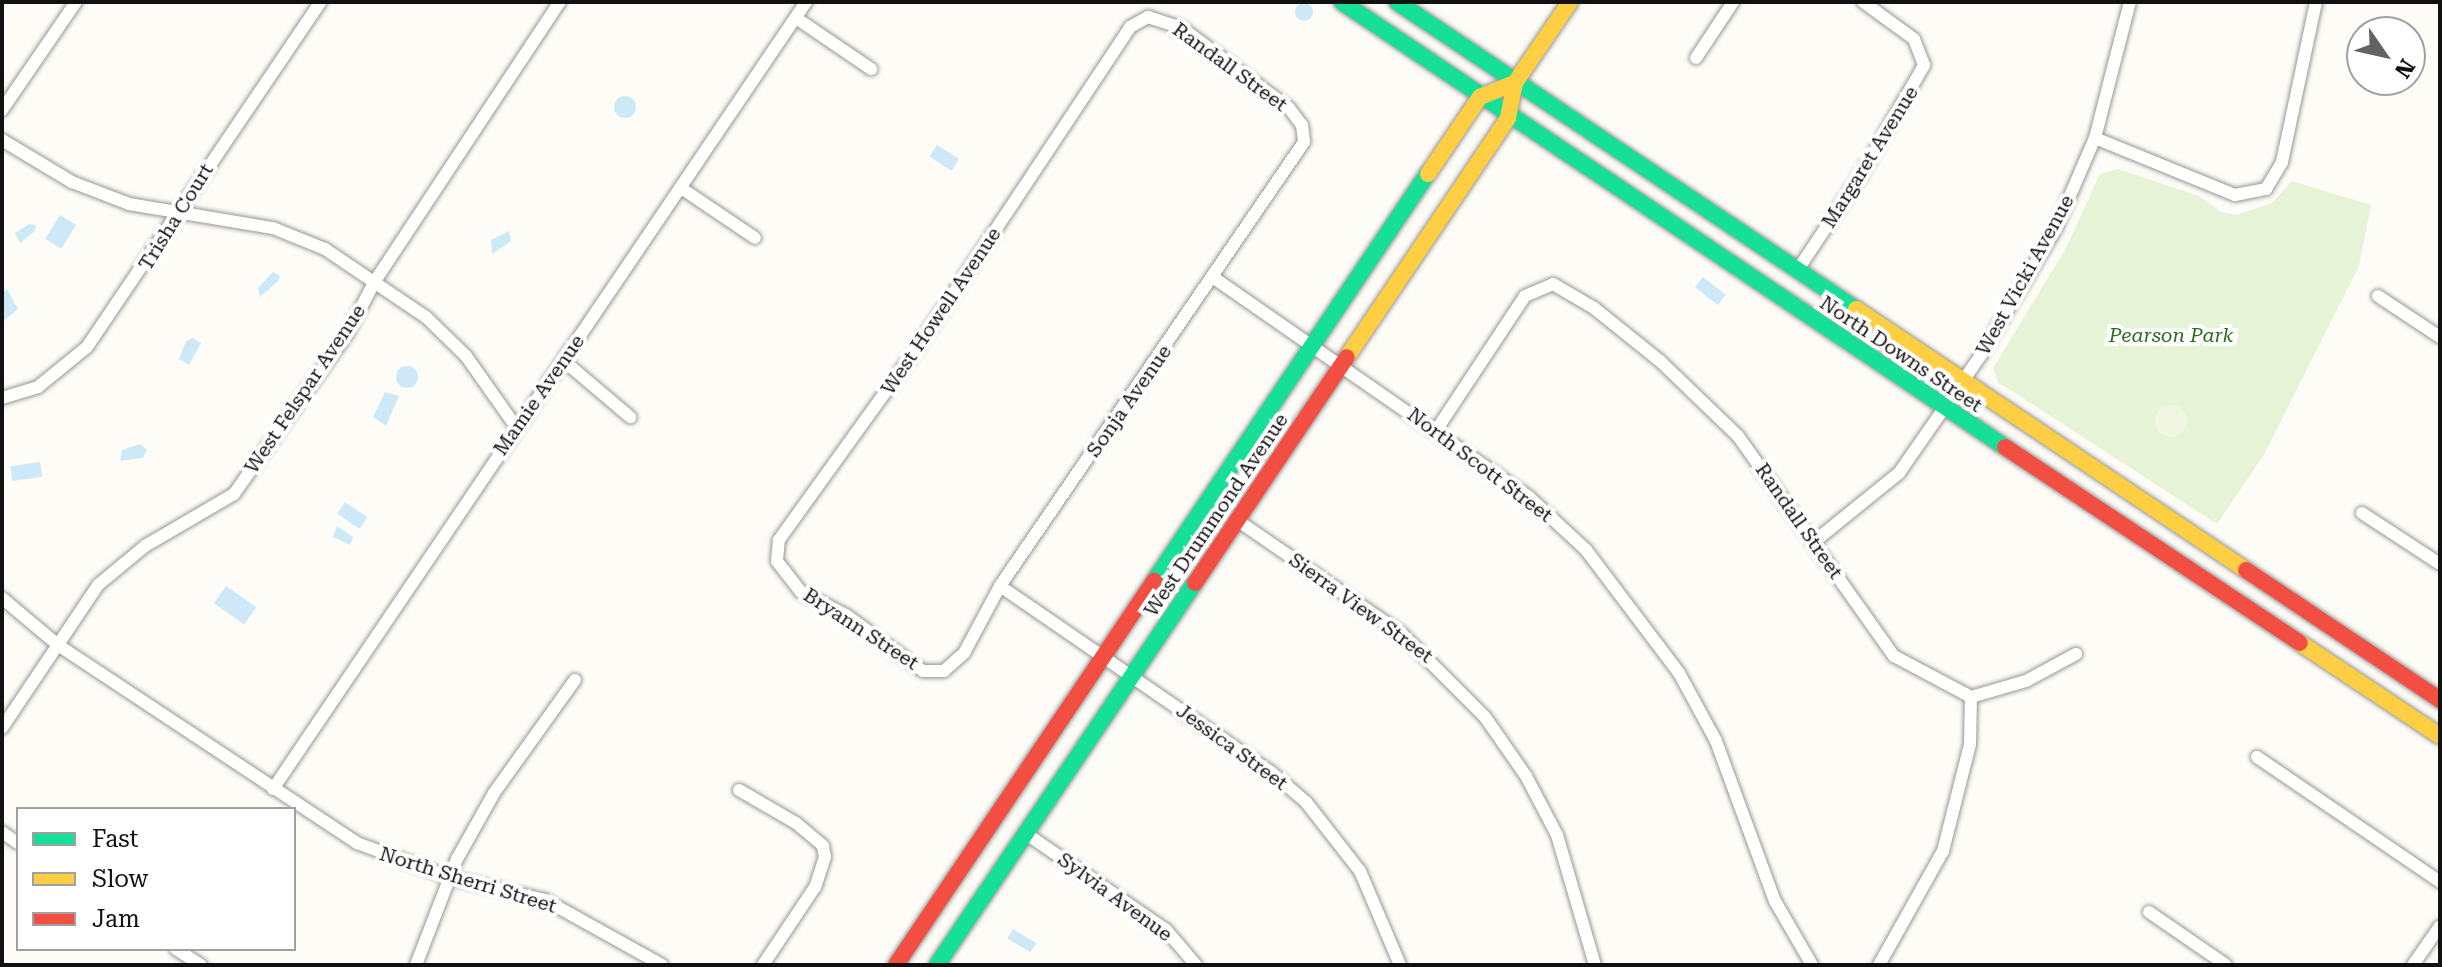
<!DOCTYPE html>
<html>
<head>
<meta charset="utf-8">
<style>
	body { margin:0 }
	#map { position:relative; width:2442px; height:967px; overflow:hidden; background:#fdfcf7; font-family:"Roboto Serif",serif }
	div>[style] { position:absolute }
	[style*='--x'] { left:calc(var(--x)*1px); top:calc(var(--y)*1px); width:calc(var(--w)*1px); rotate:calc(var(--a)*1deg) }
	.green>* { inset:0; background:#e7f3d7 }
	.pitch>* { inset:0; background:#f0f6e1 }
	.round { border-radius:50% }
	.water>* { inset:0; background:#cde8f7; transform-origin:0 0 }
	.roads { filter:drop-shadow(0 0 2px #979795) drop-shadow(0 0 2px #979795) }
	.street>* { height:12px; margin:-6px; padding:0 6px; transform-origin:6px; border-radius:6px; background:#fffffe }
	.fast>* { height:16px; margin:-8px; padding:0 8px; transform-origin:8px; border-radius:8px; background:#16e098 }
	.slow>* { height:16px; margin:-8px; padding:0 8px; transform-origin:8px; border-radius:8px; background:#ffcf43 }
	.jam>* { height:16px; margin:-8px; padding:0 8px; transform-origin:8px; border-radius:8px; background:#f24e42 }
	span { translate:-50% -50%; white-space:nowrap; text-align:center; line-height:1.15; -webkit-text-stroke:8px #fff; paint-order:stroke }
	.street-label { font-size:20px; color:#111 }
	.park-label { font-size:20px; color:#2f6b1f; font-style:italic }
	.frame { position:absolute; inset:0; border:4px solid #111; pointer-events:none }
	.legend { position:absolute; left:16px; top:807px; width:280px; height:144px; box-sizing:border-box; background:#fff; border:2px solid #a0a0a0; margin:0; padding:10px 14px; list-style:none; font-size:24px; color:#111 }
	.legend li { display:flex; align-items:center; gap:16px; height:40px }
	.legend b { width:40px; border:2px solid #a0a0a0 }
	.north { position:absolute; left:2346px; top:16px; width:80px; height:80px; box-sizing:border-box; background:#fff; border:2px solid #a0a0a0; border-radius:50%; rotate:124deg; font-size:22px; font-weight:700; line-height:32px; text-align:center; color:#111 }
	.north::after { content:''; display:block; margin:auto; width:28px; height:36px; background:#646362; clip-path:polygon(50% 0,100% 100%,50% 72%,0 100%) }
</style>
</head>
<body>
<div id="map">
	<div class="green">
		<i style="clip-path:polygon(2118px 169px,2199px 196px,2221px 212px,2236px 215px,2272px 203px,2292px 181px,2371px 205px,2359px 266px,2265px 453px,2217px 524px,1998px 382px,1993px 368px,2065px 250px,2100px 174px)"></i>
	</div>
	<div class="pitch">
		<i class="round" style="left:2155px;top:405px;width:32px;height:32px"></i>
	</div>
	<div class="water">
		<i class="round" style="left:1295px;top:3px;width:18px;height:18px"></i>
		<i class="round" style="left:614px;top:96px;width:22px;height:22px"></i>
		<i style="left:937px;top:145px;width:26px;height:14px;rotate:32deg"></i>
		<i style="left:60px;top:215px;width:19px;height:28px;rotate:32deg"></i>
		<i style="clip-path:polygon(29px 224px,36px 225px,35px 231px,20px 243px,15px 233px)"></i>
		<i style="clip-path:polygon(509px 231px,511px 241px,492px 254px,491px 240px)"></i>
		<i style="clip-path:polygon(273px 272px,280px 276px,278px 281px,260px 297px,258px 288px)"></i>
		<i style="left:1703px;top:277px;width:29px;height:13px;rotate:38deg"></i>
		<i style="clip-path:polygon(7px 289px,18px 309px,2px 322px,2px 293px)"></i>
		<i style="clip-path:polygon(193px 338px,201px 343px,189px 365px,179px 359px,186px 341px)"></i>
		<i class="round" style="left:396px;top:366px;width:22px;height:22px"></i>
		<i style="clip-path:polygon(385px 392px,399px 396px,386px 426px,373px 417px)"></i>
		<i style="clip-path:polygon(140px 444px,147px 450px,143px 458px,120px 461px,122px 450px)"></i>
		<i style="left:40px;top:462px;width:15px;height:30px;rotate:82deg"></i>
		<i style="left:345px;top:502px;width:27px;height:14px;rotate:34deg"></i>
		<i style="clip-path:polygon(337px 526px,353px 537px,350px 545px,333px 537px)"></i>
		<i style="left:226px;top:586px;width:37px;height:21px;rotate:35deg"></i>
		<i style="left:1013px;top:929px;width:27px;height:11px;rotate:31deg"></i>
	</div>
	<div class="roads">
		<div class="street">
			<i style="--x:1148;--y:17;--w:36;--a:18"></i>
			<i style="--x:1182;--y:28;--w:134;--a:36.8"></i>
			<i style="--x:1289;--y:108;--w:21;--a:53"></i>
			<i style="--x:1302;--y:125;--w:17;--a:83"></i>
			<i style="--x:1304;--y:142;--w:538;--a:124.4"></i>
			<i style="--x:1000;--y:586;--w:76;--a:118.2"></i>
			<i style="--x:964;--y:653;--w:27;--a:138"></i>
			<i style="--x:944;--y:671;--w:21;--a:180"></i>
			<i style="--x:923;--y:671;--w:95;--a:-144"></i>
			<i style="--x:846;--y:615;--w:51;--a:-152.9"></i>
			<i style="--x:801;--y:592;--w:39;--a:-128"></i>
			<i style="--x:777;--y:561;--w:21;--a:-85"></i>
			<i style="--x:779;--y:540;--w:233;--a:-54.3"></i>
			<i style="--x:915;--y:351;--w:389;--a:-56.4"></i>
			<i style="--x:1130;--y:27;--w:21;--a:-29"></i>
			<i style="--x:796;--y:18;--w:91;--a:34.2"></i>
			<i style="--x:1696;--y:58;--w:67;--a:-56.5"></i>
			<i style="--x:2;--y:110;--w:131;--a:-55.6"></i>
			<i style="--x:2095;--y:138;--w:151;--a:22.2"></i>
			<i style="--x:2235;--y:195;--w:32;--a:-11"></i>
			<i style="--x:2266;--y:189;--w:31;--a:-59"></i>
			<i style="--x:2282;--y:162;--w:164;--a:-78"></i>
			<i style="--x:2;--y:140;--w:82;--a:31"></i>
			<i style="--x:72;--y:182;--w:61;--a:21.1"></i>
			<i style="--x:129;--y:204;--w:146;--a:9.5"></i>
			<i style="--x:273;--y:228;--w:56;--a:22"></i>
			<i style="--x:325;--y:249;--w:122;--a:34"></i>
			<i style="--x:426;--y:317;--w:56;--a:44.3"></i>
			<i style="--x:466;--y:356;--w:87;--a:54.8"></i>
			<i style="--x:681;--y:188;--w:89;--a:34"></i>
			<i style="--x:1797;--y:271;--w:118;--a:-56.4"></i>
			<i style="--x:1862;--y:173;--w:125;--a:-60.1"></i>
			<i style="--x:1924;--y:65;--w:28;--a:-111"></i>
			<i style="--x:1914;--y:39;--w:63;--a:-144"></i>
			<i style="--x:1214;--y:278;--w:384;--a:34.8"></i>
			<i style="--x:1529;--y:497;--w:78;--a:42.9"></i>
			<i style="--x:1586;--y:550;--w:154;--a:52.9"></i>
			<i style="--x:1679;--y:673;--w:77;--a:61.4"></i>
			<i style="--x:1716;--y:741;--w:171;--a:69.8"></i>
			<i style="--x:1775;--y:901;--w:74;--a:60"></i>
			<i style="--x:2378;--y:296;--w:74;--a:33.5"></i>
			<i style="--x:564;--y:361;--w:87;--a:40.3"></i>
			<i style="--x:2;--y:398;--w:38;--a:-17"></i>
			<i style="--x:38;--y:387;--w:63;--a:-39.2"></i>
			<i style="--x:87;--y:347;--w:417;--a:-55.9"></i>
			<i style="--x:1437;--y:429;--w:159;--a:-56.5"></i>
			<i style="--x:1525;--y:296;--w:30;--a:-23"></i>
			<i style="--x:1553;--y:284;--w:48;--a:30.3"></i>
			<i style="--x:1594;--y:308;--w:85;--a:38.8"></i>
			<i style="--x:1660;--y:361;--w:108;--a:43.9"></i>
			<i style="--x:1738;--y:436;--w:270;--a:54.7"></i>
			<i style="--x:1894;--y:656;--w:87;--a:28"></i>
			<i style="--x:1971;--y:697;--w:57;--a:-16.2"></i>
			<i style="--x:2026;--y:681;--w:57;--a:-28.4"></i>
			<i style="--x:2362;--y:513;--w:93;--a:33.2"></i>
			<i style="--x:1237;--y:520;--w:201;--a:34.6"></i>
			<i style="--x:1402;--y:634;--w:117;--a:45"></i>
			<i style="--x:1485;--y:717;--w:72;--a:55.2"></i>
			<i style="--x:1526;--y:776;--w:67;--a:62.3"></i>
			<i style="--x:1557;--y:835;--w:135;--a:73.7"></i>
			<i style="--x:1815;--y:541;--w:108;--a:-39"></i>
			<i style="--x:1899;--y:473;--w:144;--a:-55.2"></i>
			<i style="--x:1981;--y:355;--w:147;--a:-59.4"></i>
			<i style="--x:2056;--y:228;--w:98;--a:-66.6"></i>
			<i style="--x:2095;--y:138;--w:140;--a:-75.6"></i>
			<i style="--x:1000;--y:586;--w:329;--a:34.5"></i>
			<i style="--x:1271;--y:772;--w:46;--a:40.6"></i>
			<i style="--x:1306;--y:802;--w:88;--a:52"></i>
			<i style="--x:1360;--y:871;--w:102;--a:66.9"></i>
			<i style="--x:2;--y:598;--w:73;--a:40"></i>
			<i style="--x:58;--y:645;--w:359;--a:33.5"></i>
			<i style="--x:357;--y:843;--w:97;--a:20.5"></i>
			<i style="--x:448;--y:877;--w:100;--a:13.3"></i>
			<i style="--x:545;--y:900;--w:134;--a:29.1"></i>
			<i style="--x:2;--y:728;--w:172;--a:-56.1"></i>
			<i style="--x:98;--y:585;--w:61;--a:-39.7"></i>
			<i style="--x:145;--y:546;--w:103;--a:-30.3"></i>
			<i style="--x:234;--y:494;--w:196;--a:-54.8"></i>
			<i style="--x:347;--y:334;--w:60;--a:-62.2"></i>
			<i style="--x:375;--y:281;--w:335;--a:-56.5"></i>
			<i style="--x:2257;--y:757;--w:222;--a:34.3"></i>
			<i style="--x:273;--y:789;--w:951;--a:-55.89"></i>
			<i style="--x:739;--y:790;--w:66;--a:30.1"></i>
			<i style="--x:796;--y:823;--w:35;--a:40"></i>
			<i style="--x:823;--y:846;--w:11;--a:80"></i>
			<i style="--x:825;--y:857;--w:32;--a:108"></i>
			<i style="--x:815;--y:887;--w:94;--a:123.7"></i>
			<i style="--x:2;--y:832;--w:19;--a:35"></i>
			<i style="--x:1028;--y:835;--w:168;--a:34.5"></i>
			<i style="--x:1166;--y:930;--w:46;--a:49.4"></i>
			<i style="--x:2149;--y:912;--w:93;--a:34.5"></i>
			<i style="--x:176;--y:949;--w:30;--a:33"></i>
			<i style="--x:416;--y:965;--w:114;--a:-68.9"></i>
			<i style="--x:457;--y:859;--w:76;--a:-60.7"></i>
			<i style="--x:494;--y:793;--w:139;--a:-54.4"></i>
			<i style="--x:1879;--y:965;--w:131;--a:-60.7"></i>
			<i style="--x:1943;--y:851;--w:110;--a:-75.8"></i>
			<i style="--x:1970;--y:744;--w:47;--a:-88.8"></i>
			<i style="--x:2413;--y:965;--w:47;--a:-55.3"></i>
		</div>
		<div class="fast">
			<i style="--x:1342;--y:2;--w:798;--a:33.87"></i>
			<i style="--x:1397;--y:2;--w:552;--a:33.78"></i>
			<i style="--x:1154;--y:581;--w:491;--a:-56.1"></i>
			<i style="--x:937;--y:965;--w:461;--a:-56"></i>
		</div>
		<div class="slow">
			<i style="--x:1428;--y:174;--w:93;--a:-56"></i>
			<i style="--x:1480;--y:97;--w:38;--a:-22"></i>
			<i style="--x:1856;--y:309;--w:469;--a:33.8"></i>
			<i style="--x:1347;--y:357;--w:288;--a:-56"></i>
			<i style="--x:1508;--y:118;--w:36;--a:-79"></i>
			<i style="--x:1515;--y:83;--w:98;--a:-55.8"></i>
			<i style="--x:2300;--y:643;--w:168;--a:33.6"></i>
		</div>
		<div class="jam">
			<i style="--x:2005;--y:447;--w:354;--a:33.6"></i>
			<i style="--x:2246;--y:570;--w:234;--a:33.8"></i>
			<i style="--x:1195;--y:583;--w:272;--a:-56.1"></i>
			<i style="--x:896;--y:965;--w:463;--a:-56.1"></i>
		</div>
	</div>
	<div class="street-label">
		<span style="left:1230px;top:67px;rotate:36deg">Randall Street</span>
		<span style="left:1870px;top:157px;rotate:-58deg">Margaret Avenue</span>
		<span style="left:176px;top:217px;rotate:-58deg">Trisha Court</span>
		<span style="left:2025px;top:275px;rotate:-61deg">West Vicki Avenue</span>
		<span style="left:941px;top:311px;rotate:-56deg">West Howell Avenue</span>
		<span style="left:1901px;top:354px;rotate:34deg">North Downs Street</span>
		<span style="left:305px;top:389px;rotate:-56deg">West Felspar Avenue</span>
		<span style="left:539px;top:395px;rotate:-55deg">Mamie Avenue</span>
		<span style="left:1129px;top:401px;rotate:-55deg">Sonja Avenue</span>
		<span style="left:1480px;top:465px;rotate:37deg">North Scott Street</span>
		<span style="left:1216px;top:515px;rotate:-56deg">West Drummond Avenue</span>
		<span style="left:1799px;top:521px;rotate:55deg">Randall Street</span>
		<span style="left:1361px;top:608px;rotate:36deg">Sierra View Street</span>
		<span style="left:861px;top:629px;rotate:33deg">Bryann Street</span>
		<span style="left:1232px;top:747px;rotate:36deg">Jessica Street</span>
		<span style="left:468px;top:880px;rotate:17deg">North Sherri Street</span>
		<span style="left:1115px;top:897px;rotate:36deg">Sylvia Avenue</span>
	</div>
	<div class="park-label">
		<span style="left:2171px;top:335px">Pearson Park</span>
	</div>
	<div class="frame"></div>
	<ul class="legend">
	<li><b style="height:10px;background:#16e098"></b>Fast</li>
	<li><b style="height:10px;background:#ffcf43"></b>Slow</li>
	<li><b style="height:10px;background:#f24e42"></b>Jam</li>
	</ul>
	<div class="north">N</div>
</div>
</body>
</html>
